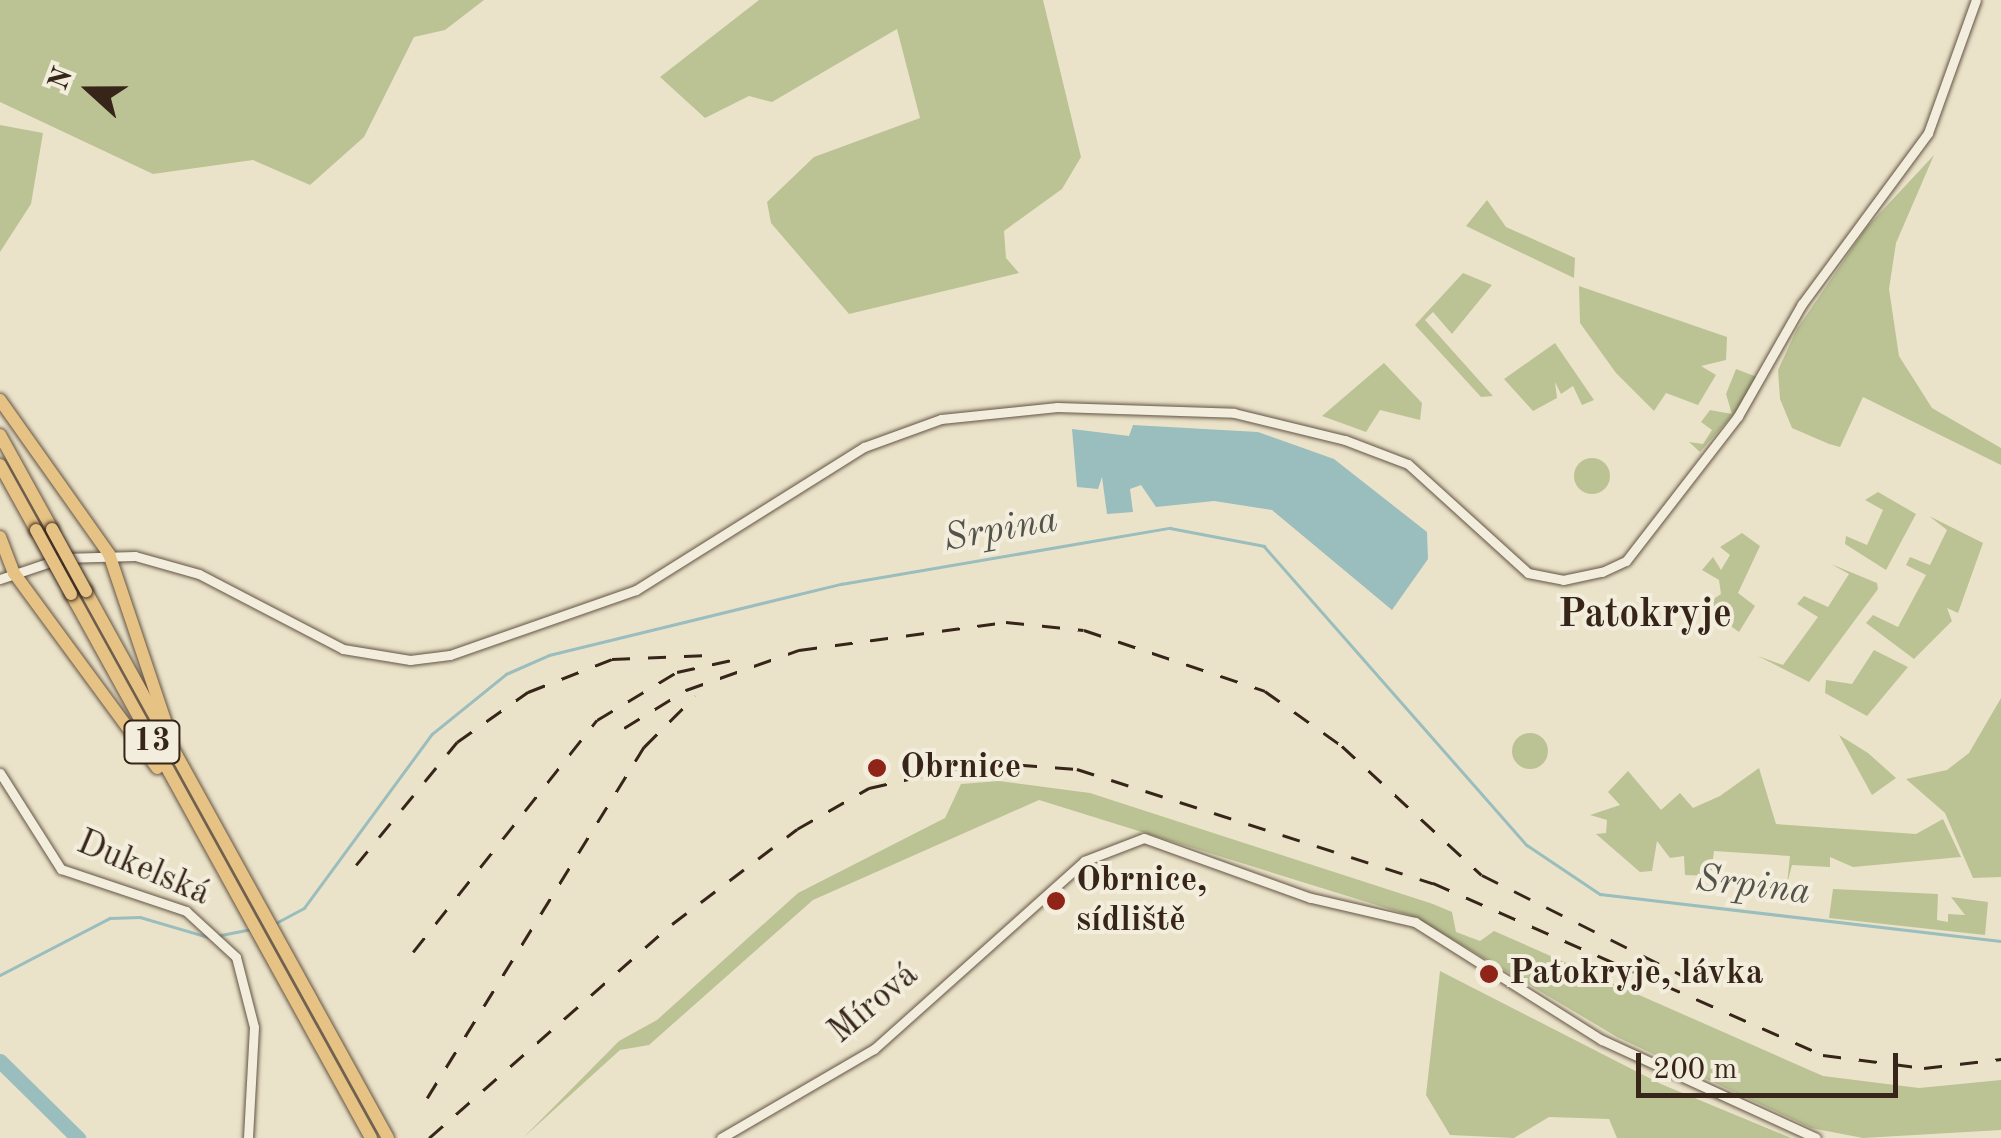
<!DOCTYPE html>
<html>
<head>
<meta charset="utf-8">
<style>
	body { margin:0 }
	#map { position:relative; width:2001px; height:1138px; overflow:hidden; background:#ebe3c9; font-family:"Old Standard TT",serif }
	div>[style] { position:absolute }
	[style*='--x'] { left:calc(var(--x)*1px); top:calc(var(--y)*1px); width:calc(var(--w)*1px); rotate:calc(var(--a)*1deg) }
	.green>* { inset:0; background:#bbc394 }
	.round { border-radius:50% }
	.water>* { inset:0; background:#9abdbd }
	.stream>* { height:2.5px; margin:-1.25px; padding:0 1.25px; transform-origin:1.25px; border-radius:1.25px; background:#9abdbd }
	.river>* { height:15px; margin:-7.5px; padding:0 7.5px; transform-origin:7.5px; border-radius:7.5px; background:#9abdbd }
	.roads { filter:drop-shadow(0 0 2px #635444) drop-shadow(0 0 2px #635444) }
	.tertiary>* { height:9px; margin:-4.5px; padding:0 4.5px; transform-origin:4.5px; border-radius:4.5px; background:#f2eddc }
	.trunk>* { height:12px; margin:-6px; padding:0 6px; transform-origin:6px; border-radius:6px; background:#e6c284 }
	.rail>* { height:2.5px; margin-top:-1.25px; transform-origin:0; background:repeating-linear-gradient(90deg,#362518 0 18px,transparent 0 36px) }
	.bridges { filter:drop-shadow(0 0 2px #362518) drop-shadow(0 0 2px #362518) }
	.trunk-bridge>* { height:12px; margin:-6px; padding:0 6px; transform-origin:6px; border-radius:6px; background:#e6c284 }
	.dots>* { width:28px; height:28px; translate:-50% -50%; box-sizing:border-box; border:5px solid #f2eddc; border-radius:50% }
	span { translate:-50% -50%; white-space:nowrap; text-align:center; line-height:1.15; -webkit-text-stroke:8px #f2eddc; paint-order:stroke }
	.shield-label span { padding:2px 8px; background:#f2eddc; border:2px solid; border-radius:8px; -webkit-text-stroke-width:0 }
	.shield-label { font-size:32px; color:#362518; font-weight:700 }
	.poi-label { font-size:35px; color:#362518; font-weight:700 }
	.left { translate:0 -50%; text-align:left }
	.street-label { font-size:35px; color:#362518 }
	.water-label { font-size:38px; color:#54534a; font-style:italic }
	.quarter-label { font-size:40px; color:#362518; font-weight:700 }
	.north { position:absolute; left:40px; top:40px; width:100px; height:100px; -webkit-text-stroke:8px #f2eddc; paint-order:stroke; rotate:291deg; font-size:28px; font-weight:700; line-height:40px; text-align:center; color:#362518 }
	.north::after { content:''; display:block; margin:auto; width:35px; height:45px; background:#362518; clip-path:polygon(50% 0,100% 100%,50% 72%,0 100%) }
	.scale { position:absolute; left:1636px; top:1053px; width:262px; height:45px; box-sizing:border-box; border:5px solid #362518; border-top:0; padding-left:12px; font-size:30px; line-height:35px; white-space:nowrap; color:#362518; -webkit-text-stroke:8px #f2eddc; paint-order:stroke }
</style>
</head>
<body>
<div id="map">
	<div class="green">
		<i style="clip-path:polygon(0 0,484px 0,445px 30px,414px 37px,364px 137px,310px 185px,253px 160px,153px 174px,0 102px)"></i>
		<i style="clip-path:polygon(759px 0,1043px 0,1081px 157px,1062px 189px,1004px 231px,1006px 258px,1019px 273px,849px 314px,771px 223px,767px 202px,814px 157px,920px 118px,897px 29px,772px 102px,749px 96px,705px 118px,660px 77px)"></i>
		<i style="clip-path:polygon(0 125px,43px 133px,31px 204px,0 252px)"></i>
		<i style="clip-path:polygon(1934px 155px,1896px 243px,1889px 289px,1899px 356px,1932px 408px,2001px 448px,2001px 465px,1863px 397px,1840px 447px,1829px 444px,1792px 428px,1780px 399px,1778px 370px,1797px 329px,1866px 228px)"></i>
		<i style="clip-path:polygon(1487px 200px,1506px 227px,1575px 258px,1574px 278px,1466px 226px)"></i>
		<i style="clip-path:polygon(1463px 273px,1492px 285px,1452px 334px,1433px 312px,1425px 320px,1493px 396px,1481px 397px,1415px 325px)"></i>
		<i style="clip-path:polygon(1579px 286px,1727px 337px,1726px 360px,1701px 366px,1716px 375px,1698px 405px,1666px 393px,1654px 411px,1616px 373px,1580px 323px)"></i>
		<i style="clip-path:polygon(1555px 343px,1594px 400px,1582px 405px,1573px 386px,1561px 394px,1555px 382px,1557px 398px,1533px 411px,1504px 379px)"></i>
		<i style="clip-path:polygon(1384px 363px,1422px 403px,1420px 420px,1380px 410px,1366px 432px,1322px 416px)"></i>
		<i style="clip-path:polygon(1736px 369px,1757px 377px,1745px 401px,1700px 452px,1689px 442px,1703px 444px,1712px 430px,1701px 422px,1710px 410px,1732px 414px,1726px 394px)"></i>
		<i class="round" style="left:1574px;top:458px;width:36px;height:36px"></i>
		<i style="clip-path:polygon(1878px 492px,1916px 514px,1886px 570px,1845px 544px,1846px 536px,1867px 545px,1883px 510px,1865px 500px)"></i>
		<i style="clip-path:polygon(1929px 516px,1983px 543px,1958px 613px,1947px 608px,1952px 621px,1914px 659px,1866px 623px,1873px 615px,1898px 627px,1926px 575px,1906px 565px,1910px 557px,1930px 565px,1947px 530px)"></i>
		<i style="clip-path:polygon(1742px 533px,1760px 546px,1738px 593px,1755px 606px,1739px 632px,1703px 606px,1721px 594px,1719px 580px,1702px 570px,1713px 557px,1721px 570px,1730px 555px,1720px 547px)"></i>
		<i style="clip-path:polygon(1831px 564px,1877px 583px,1878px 589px,1809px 682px,1758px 656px,1783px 665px,1818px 617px,1797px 604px,1804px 596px,1828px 607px,1849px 574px)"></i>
		<i style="clip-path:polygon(1874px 650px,1908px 667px,1867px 716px,1825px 693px,1826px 680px,1852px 684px)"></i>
		<i style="clip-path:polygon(2001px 698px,2001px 877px,1973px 878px,1945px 813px,1906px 779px,1947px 770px,1969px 753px)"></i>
		<i class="round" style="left:1512px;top:733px;width:36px;height:36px"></i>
		<i style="clip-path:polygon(1839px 735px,1868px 753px,1896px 778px,1872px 795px)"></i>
		<i style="clip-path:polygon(1759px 768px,1776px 824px,1916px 834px,1943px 819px,1961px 857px,1853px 867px,1830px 857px,1830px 867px,1792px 865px,1787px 884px,1790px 856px,1714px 851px,1711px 876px,1685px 875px,1684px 856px,1670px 858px,1657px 841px,1652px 871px,1640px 872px,1596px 834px,1606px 833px,1607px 820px,1590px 815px,1620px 805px,1608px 792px,1628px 771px,1661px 810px,1680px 793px,1693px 808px,1720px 796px)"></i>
		<i style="clip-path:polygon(999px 781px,1090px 793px,1433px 904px,1452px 912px,1456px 932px,1480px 941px,1494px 931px,1823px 1076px,1919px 1088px,2001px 1080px,2001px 1130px,1863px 1138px,1811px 1128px,1617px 1037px,1415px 917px,1039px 800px,813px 900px,649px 1045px,620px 1050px,523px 1138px,619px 1041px,657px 1020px,798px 893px,945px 818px,961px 784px)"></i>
		<i style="clip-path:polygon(1833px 889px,1938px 894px,1937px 920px,1948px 922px,1948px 914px,1965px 915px,1951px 897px,1988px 902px,1985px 935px,1829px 918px)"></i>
		<i style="clip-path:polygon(1440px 971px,1661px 1084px,1791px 1138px,1617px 1138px,1609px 1119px,1549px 1117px,1514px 1138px,1450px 1135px,1426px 1095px)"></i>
	</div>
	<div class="water">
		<i style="clip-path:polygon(1133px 425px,1258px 432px,1334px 459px,1427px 532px,1428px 559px,1392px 610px,1272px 510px,1214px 501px,1156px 507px,1141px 485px,1130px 489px,1133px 512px,1107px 514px,1102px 477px,1098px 489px,1077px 487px,1072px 429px,1129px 436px)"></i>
	</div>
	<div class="stream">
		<i style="--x:274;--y:924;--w:34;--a:-28"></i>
		<i style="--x:304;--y:908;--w:216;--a:-53.7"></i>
		<i style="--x:432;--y:734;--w:95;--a:-39"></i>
		<i style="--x:506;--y:674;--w:47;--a:-23.8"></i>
		<i style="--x:549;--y:655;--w:301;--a:-13.7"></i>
		<i style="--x:841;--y:584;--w:334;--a:-9.7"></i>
		<i style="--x:1170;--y:528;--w:96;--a:10.8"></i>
		<i style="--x:1264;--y:546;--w:398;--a:48.7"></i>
		<i style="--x:1527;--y:845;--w:88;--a:33.9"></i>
		<i style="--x:1600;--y:894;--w:404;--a:6.7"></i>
		<i style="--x:216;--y:936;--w:37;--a:-11"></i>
		<i style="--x:0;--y:975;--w:124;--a:-27.4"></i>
		<i style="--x:110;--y:918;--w:30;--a:-2"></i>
		<i style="--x:140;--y:917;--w:71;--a:16.4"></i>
	</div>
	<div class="river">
		<i style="--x:0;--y:1061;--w:110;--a:44.6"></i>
	</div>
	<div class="roads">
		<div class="tertiary">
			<i style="--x:0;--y:579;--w:65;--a:-18.7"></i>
			<i style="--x:62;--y:558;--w:73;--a:-1.6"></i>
			<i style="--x:135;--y:556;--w:66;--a:15.7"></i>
			<i style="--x:199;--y:574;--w:162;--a:27.5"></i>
			<i style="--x:343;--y:649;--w:68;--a:9.3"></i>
			<i style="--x:410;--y:660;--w:40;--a:-7.1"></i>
			<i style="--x:450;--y:655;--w:197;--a:-19.3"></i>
			<i style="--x:636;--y:590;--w:269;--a:-32.1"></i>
			<i style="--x:864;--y:447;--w:82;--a:-20"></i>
			<i style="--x:941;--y:419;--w:117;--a:-5.9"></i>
			<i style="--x:1057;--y:407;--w:177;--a:1.9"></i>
			<i style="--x:1234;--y:413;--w:114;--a:13.7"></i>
			<i style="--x:1345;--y:440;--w:67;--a:20.9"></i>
			<i style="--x:1408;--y:464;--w:162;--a:42.2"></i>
			<i style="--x:1528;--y:573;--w:36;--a:11"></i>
			<i style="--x:1563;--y:580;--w:40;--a:-12"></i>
			<i style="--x:1602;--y:572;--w:26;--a:-25"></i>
			<i style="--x:1626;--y:561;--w:183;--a:-52.3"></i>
			<i style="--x:1738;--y:416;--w:129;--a:-60.3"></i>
			<i style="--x:1802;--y:304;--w:212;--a:-53.6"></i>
			<i style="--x:1928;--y:133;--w:141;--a:-70.2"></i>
			<i style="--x:0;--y:773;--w:114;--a:57.6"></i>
			<i style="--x:61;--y:869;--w:132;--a:18.6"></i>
			<i style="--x:186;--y:911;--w:68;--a:42.6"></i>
			<i style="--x:236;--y:957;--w:72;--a:75.6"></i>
			<i style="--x:254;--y:1027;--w:111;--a:93.1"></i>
			<i style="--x:721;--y:1138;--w:177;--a:-30.2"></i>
			<i style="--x:874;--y:1049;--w:282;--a:-41.8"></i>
			<i style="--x:1084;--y:861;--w:64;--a:-21"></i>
			<i style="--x:1144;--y:838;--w:177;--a:19.8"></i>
			<i style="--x:1311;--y:898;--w:107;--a:13"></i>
			<i style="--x:1415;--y:922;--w:221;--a:32.3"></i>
			<i style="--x:1602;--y:1040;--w:235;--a:24.6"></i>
		</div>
		<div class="trunk">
			<i style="--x:0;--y:400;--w:189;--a:54.7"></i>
			<i style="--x:109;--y:554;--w:178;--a:71.4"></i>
			<i style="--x:0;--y:435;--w:107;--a:61"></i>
			<i style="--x:0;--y:465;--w:74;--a:61"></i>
			<i style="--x:0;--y:537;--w:39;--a:69"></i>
			<i style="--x:14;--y:573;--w:242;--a:53.7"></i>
			<i style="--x:86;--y:591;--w:625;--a:61.1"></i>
			<i style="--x:71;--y:594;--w:621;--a:61.12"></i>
		</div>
	</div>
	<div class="rail">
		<i style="--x:624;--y:728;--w:73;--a:-31.5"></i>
		<i style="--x:686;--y:690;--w:120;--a:-19.5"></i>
		<i style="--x:799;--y:650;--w:209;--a:-7.7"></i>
		<i style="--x:1006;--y:622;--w:78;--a:5.9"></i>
		<i style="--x:1084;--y:630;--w:191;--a:18.6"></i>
		<i style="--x:1265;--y:691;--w:95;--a:35.5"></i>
		<i style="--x:1342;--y:746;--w:190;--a:42.7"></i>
		<i style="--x:1482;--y:875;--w:244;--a:26.6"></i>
		<i style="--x:356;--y:865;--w:159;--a:-50.6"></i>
		<i style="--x:457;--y:742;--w:87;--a:-35.2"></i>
		<i style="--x:528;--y:692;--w:90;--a:-21.4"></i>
		<i style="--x:612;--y:659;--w:97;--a:-2.4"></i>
		<i style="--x:413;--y:952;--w:296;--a:-51.6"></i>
		<i style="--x:597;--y:720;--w:93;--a:-31"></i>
		<i style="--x:677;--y:672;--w:70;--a:-12.4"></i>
		<i style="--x:427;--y:1098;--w:413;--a:-58.3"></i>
		<i style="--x:644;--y:747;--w:72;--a:-45"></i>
		<i style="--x:429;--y:1138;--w:324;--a:-41.4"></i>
		<i style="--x:672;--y:924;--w:157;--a:-37.2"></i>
		<i style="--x:797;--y:829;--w:83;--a:-29.7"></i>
		<i style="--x:869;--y:788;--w:117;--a:-12.8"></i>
		<i style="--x:983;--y:762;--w:94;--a:4.3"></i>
		<i style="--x:1077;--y:769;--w:374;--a:17.8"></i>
		<i style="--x:1433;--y:883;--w:426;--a:23.8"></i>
		<i style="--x:1823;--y:1055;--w:102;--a:7.3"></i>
		<i style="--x:1924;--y:1068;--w:78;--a:-6.7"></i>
	</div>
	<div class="bridges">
		<div class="trunk-bridge">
			<i style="--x:52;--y:529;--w:71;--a:61.3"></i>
			<i style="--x:36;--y:530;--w:73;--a:61.3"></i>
		</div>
	</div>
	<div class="dots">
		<i style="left:877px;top:768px;background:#8f2418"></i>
		<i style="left:1056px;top:901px;background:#8f2418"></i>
		<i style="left:1489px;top:974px;background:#8f2418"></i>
	</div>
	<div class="shield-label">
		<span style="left:152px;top:742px">13</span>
	</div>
	<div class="poi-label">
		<span class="left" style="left:900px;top:768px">Obrnice</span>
		<span class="left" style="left:1076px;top:901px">Obrnice,<br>sídliště</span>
		<span class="left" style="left:1509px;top:974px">Patokryje, lávka</span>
	</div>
	<div class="street-label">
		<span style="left:143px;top:869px;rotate:23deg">Dukelská</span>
		<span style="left:874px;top:1004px;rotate:-40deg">Mírová</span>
	</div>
	<div class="water-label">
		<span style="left:1001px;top:531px;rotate:-10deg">Srpina</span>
		<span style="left:1753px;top:887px;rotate:7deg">Srpina</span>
	</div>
	<div class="quarter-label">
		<span style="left:1645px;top:616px">Patokryje</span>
	</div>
	<div class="north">N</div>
	<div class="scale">200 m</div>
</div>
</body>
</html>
